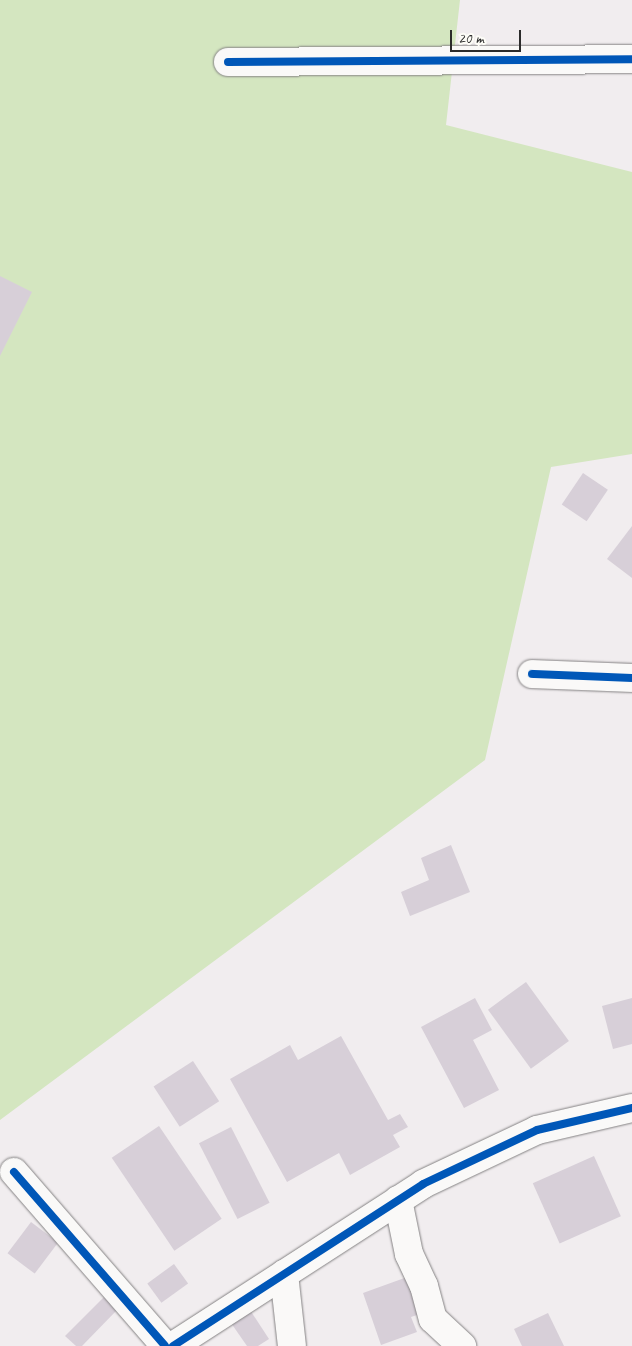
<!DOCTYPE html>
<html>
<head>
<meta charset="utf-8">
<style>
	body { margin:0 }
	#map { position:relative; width:632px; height:1346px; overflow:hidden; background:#f1edef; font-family:Caveat,sans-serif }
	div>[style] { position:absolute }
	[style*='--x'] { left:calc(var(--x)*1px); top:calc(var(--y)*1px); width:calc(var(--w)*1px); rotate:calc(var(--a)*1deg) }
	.green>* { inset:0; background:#d4e6c0 }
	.building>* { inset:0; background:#d7cfd8; transform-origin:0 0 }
	.roads { filter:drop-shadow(0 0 1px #848283) drop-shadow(0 0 1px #848283) }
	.minor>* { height:28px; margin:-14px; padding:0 14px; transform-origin:14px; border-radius:14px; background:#faf9f8 }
	.cycleway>* { height:8px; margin:-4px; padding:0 4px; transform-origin:4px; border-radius:4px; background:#0057b8 }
	span { translate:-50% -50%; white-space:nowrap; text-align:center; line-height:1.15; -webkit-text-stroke:4px #fdfcf7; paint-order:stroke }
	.scale { position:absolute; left:450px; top:30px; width:71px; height:22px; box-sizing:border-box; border:2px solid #2b2b2b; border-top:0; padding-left:6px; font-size:15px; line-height:18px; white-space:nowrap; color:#2b2b2b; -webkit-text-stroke:4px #fdfcf7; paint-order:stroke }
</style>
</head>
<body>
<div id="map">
	<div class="green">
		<i style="clip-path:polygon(0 0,460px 0,446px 125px,632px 172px,632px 454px,551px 467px,485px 760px,0 1120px)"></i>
	</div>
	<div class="building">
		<i style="clip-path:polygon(0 276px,32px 292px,0 356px)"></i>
		<i style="left:583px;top:473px;width:30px;height:38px;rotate:34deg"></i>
		<i style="clip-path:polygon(632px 526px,632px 578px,607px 559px)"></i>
		<i style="clip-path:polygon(451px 845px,470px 892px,410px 916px,401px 892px,429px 880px,421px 858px)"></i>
		<i style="left:526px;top:982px;width:73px;height:47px;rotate:54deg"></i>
		<i style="clip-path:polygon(475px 998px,492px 1030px,473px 1040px,499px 1090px,464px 1108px,421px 1027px)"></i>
		<i style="clip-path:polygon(632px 998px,632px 1044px,613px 1049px,602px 1006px)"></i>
		<i style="clip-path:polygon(341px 1036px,388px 1120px,400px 1114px,408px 1127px,393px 1135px,400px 1147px,350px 1175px,339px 1153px,287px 1182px,230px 1079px,290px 1045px,298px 1060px)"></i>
		<i style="left:193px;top:1061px;width:48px;height:47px;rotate:57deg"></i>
		<i style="left:159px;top:1126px;width:112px;height:57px;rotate:56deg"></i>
		<i style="left:231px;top:1127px;width:85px;height:36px;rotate:63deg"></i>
		<i style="left:594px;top:1156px;width:66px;height:67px;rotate:66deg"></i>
		<i style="left:31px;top:1222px;width:34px;height:39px;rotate:37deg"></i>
		<i style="left:174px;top:1264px;width:24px;height:33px;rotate:54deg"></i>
		<i style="clip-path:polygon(410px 1276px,423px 1313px,411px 1317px,417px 1332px,381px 1345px,363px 1293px)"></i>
		<i style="clip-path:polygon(104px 1297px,117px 1310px,82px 1346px,76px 1346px,65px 1336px)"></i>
		<i style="clip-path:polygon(250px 1310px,269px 1339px,258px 1346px,247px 1346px,231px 1323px)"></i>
		<i style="clip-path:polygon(548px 1313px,564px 1346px,522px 1346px,514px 1329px)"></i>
	</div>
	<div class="roads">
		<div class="minor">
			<i style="--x:228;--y:62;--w:404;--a:-0.4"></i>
			<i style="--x:532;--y:674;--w:100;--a:2.3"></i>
			<i style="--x:14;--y:1172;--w:230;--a:49"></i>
			<i style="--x:398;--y:1200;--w:55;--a:78.5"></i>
			<i style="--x:409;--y:1254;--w:35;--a:65"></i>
			<i style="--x:424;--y:1286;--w:34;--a:75"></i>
			<i style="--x:433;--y:1319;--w:40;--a:43"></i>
			<i style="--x:284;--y:1274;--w:72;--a:83.7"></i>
			<i style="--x:173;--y:1346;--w:298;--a:-32.9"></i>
			<i style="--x:423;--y:1184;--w:126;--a:-25.3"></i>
			<i style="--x:537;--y:1130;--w:98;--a:-13"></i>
		</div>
	</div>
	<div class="cycleway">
		<i style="--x:228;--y:62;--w:404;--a:-0.4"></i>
		<i style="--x:532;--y:674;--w:100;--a:2.3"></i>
		<i style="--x:14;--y:1172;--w:230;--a:49"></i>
		<i style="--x:173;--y:1346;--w:298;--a:-32.9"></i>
		<i style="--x:423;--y:1184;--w:126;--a:-25.3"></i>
		<i style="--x:537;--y:1130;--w:98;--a:-13"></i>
	</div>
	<div class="scale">20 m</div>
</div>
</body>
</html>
